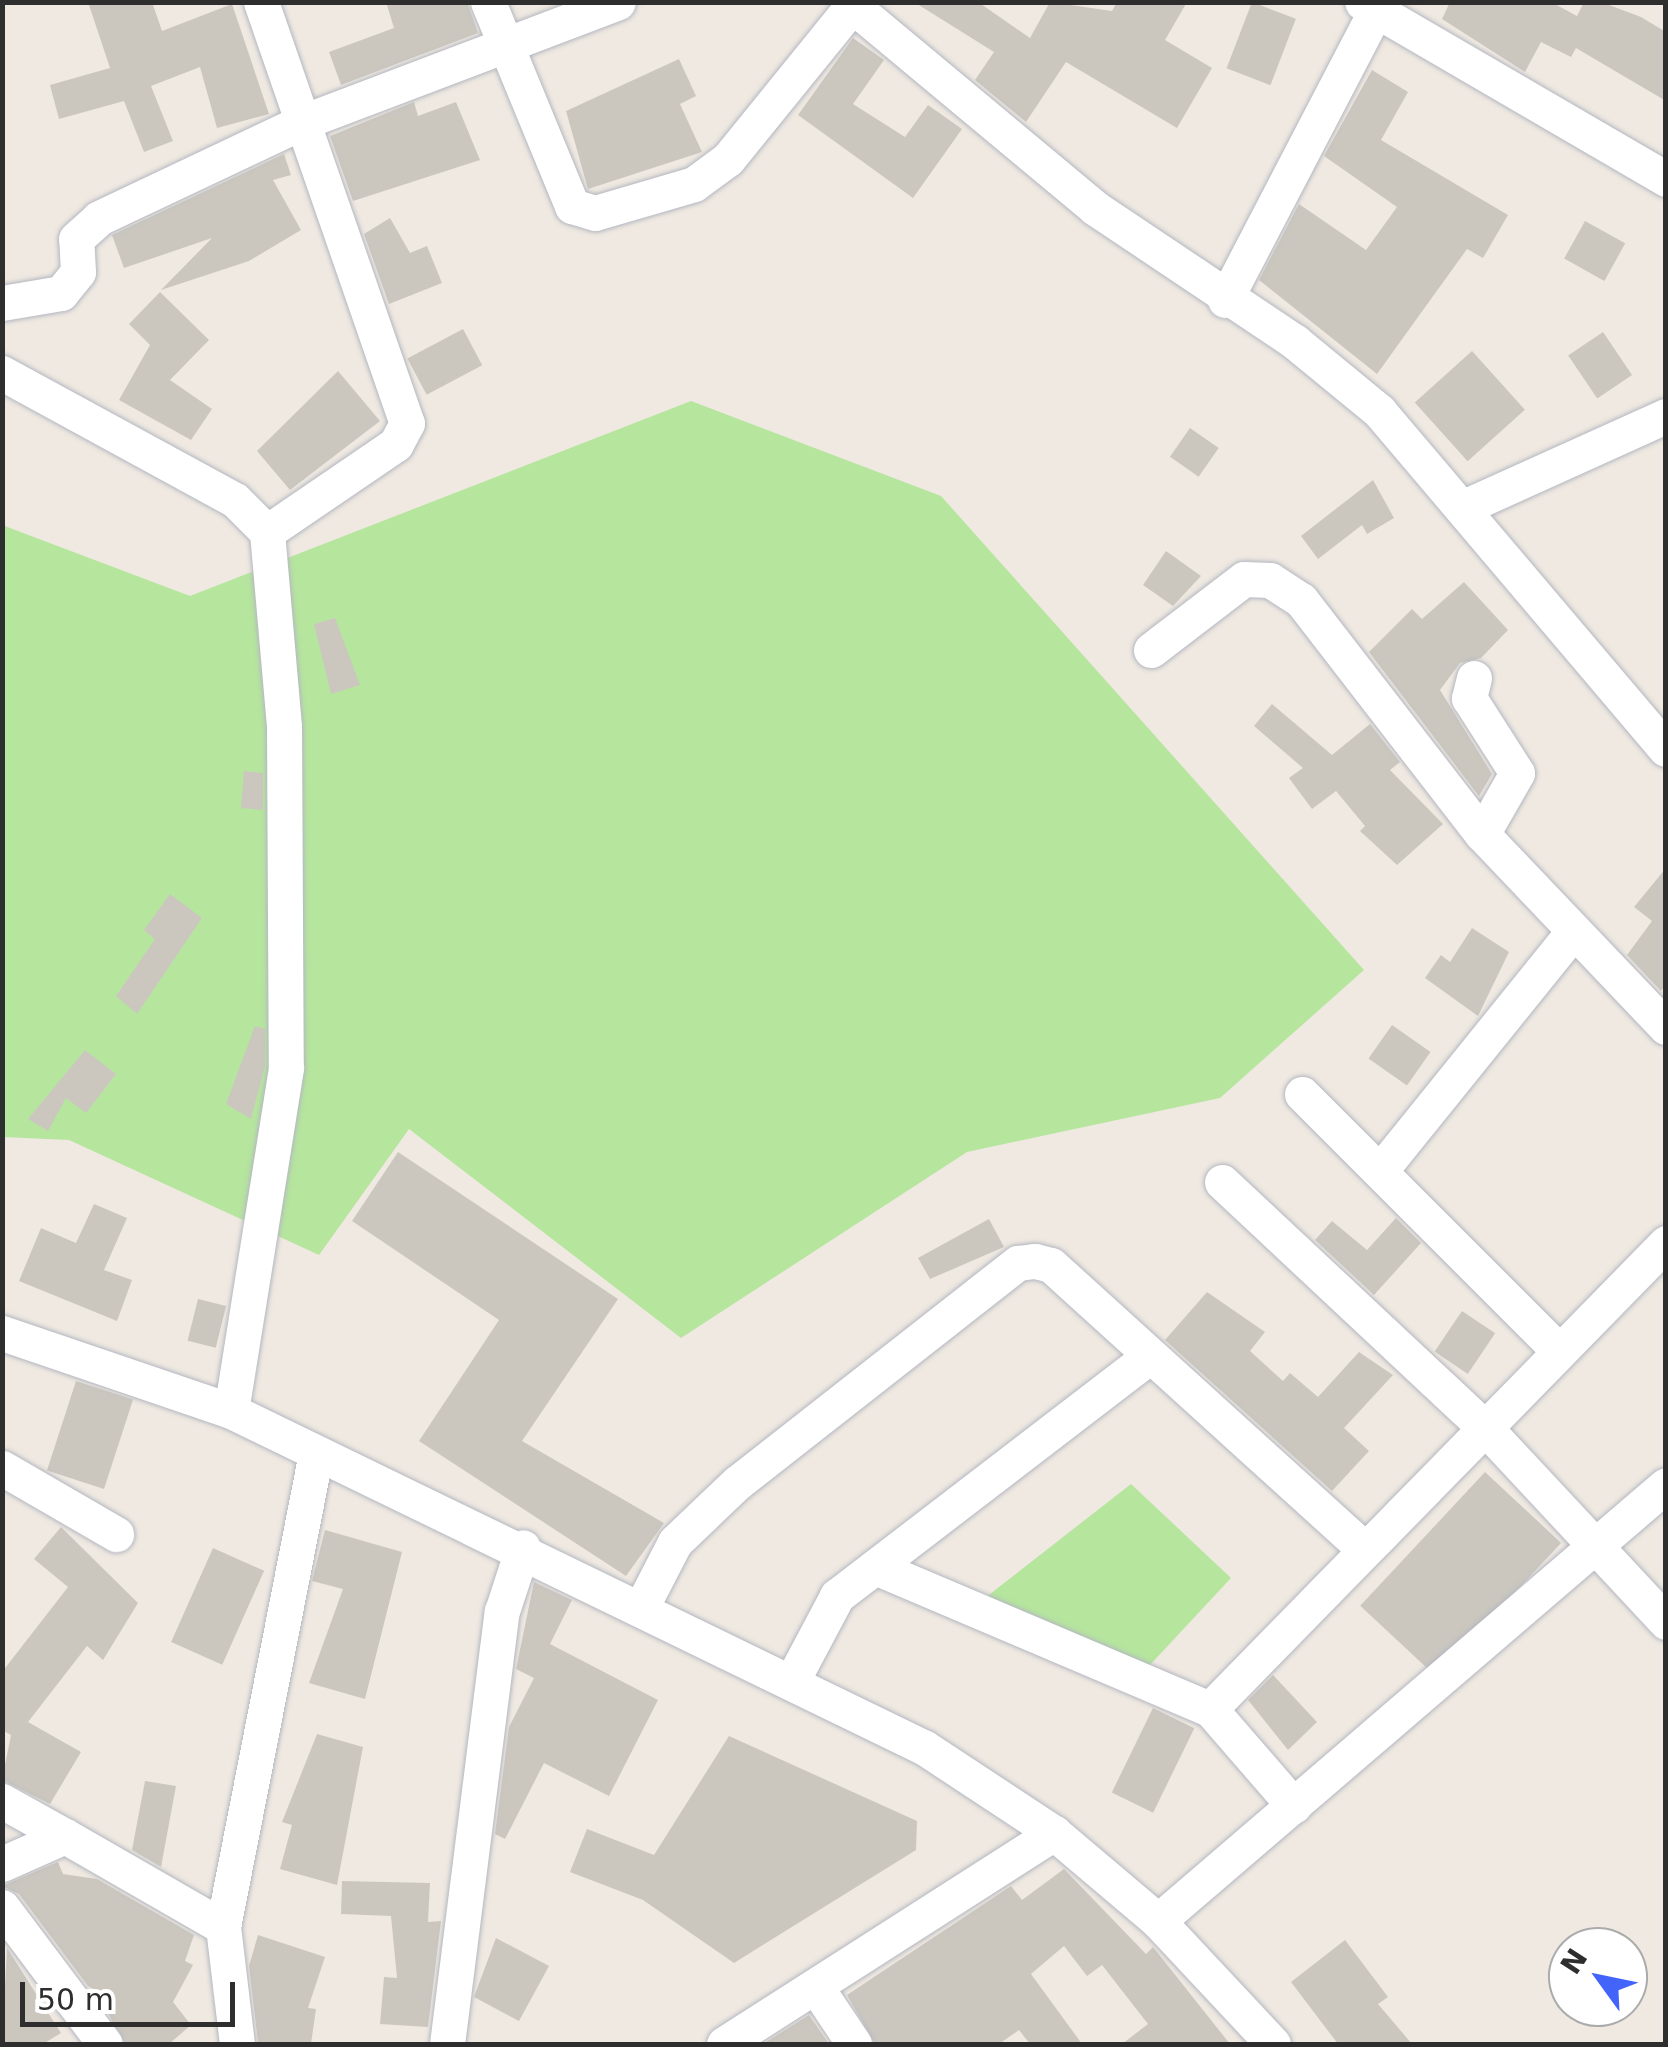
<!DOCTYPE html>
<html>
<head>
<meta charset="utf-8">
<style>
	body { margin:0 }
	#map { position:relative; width:1668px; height:2047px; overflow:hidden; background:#efe9e1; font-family:"DejaVu Sans",sans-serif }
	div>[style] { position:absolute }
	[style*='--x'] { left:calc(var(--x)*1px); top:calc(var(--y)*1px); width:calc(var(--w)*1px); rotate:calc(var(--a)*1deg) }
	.green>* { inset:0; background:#b6e59e }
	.building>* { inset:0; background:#cbc7bf; transform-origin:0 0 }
	.roads { filter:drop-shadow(0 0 2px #b4b7c1) drop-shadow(0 0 2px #b4b7c1) }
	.minor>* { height:35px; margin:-17.5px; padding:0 17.5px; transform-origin:17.5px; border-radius:17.5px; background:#fff }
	span { translate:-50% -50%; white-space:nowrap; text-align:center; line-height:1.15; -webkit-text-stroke:8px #fff; paint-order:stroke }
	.frame { position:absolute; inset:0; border:5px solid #2e2e2e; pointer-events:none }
	.north { position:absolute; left:1548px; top:1927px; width:100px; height:100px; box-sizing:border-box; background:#fff; border:2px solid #ababab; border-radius:50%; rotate:303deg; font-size:28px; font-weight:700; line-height:40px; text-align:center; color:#2e2e2e }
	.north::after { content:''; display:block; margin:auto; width:35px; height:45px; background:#4264fb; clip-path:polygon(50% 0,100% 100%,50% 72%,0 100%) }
	.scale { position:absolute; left:20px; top:1982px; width:215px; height:45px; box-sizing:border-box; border:5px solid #2e2e2e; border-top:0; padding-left:12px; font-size:30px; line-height:35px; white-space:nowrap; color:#2e2e2e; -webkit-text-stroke:8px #fff; paint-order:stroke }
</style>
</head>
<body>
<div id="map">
	<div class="green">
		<i style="clip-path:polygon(691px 401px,941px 496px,1364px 970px,1220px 1098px,967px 1152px,681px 1338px,409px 1129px,319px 1255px,69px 1140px,3px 1137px,2px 525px,190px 596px)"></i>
		<i style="clip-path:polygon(1131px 1484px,1231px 1578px,1149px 1666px,981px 1601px)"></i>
	</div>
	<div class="building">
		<i style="clip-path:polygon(88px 2px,152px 2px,162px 31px,232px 4px,269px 114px,217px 128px,200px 67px,151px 86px,173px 141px,144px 152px,124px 101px,59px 119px,50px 85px,110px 68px)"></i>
		<i style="clip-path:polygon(386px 2px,467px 2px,478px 33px,341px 85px,329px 52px,394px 28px)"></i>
		<i style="clip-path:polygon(914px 2px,978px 2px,1030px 38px,1050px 2px,1112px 11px,1117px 2px,1187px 2px,1165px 40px,1212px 68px,1177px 128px,1066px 62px,1026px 122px,975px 80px,994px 52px)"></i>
		<i style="left:1252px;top:2px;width:47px;height:71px;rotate:21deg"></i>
		<i style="clip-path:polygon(1450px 2px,1551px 2px,1577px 16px,1584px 2px,1601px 2px,1641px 17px,1666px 32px,1666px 101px,1576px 48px,1571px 57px,1541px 42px,1525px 72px,1442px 19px)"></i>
		<i style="clip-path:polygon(853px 38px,884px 60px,853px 104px,905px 137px,928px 105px,962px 129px,913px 198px,798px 115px)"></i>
		<i style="clip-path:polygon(679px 59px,696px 96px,680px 104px,702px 152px,588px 189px,566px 111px)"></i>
		<i style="clip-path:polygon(1372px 70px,1408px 92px,1381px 140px,1508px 215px,1483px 258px,1467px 249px,1377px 374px,1259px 280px,1299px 204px,1366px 250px,1397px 207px,1324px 156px)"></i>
		<i style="clip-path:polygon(414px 102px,418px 116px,456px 102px,480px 160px,353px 201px,330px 136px)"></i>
		<i style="clip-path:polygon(284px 154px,291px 175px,273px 180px,301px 230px,249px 261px,161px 290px,212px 238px,124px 268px,112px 235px)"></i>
		<i style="clip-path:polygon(390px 218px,410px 253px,427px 246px,442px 283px,389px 304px,364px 234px)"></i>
		<i style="left:1585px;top:221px;width:46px;height:43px;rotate:29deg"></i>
		<i style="clip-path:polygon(160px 292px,209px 340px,170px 380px,212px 409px,191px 440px,119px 400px,150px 345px,129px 324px)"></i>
		<i style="left:463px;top:329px;width:41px;height:63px;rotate:62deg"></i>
		<i style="left:1603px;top:332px;width:52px;height:42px;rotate:56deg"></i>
		<i style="left:1472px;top:351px;width:79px;height:77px;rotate:48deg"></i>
		<i style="clip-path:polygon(338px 371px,380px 421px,290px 490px,257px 451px)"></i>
		<i style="left:1190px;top:428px;width:35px;height:35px;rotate:35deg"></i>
		<i style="clip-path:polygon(1373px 480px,1394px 518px,1367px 534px,1362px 525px,1318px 559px,1301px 536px)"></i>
		<i style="clip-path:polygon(1166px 551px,1201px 576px,1173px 606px,1143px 585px)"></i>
		<i style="clip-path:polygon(1464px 582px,1508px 630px,1481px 658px,1460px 663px,1440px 690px,1492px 774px,1479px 796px,1369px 652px,1412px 609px,1422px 619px)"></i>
		<i style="clip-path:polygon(335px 618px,360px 685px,331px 694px,314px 624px)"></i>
		<i style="clip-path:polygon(1272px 704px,1332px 755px,1370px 724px,1400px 762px,1390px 770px,1443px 824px,1397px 865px,1360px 831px,1365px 826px,1336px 791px,1312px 809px,1289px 778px,1303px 768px,1254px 726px)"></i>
		<i style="clip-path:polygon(244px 771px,263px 773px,263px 810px,241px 808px)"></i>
		<i style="clip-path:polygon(1666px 868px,1666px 984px,1661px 991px,1627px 955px,1652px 921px,1634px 907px)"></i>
		<i style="clip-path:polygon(170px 894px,202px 918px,137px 1014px,116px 996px,155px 939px,144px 930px)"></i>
		<i style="clip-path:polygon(1472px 928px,1509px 952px,1478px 1016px,1425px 978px,1441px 955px,1450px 962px)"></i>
		<i style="left:1392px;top:1025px;width:47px;height:41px;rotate:35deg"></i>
		<i style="clip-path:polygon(255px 1026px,265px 1029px,265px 1066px,251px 1119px,226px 1104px)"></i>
		<i style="clip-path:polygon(85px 1050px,116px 1074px,86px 1113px,66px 1098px,48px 1131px,28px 1119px)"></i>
		<i style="clip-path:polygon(398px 1152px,618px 1299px,522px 1441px,664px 1523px,626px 1576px,419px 1441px,499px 1320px,352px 1221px)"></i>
		<i style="clip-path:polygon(94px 1204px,127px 1218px,104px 1270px,132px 1280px,117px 1321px,19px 1281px,41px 1228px,76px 1243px)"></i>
		<i style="clip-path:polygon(1396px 1218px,1421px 1243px,1374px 1295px,1315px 1240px,1332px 1221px,1367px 1250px)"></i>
		<i style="clip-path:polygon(989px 1219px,1004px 1247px,930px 1279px,918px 1258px)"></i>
		<i style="clip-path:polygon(1207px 1292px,1265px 1332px,1250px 1351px,1283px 1381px,1290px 1373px,1318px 1397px,1359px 1352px,1393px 1375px,1344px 1428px,1369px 1451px,1332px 1491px,1165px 1340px)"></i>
		<i style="left:198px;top:1299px;width:29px;height:43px;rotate:14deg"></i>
		<i style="left:1462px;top:1311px;width:40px;height:49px;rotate:34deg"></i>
		<i style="left:76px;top:1381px;width:60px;height:94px;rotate:18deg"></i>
		<i style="left:1485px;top:1472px;width:104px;height:183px;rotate:43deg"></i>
		<i style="clip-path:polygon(61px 1527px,138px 1603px,103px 1660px,87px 1646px,28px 1722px,81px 1752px,50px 1804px,2px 1780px,11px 1735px,2px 1730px,2px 1672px,68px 1587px,34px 1559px)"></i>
		<i style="clip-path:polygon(325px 1530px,402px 1552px,365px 1699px,309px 1683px,343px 1589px,312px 1581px)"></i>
		<i style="left:213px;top:1548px;width:56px;height:103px;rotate:24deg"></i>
		<i style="clip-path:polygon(534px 1582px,572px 1600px,550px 1644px,658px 1700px,609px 1796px,544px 1763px,505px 1839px,495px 1834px,509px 1727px,534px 1678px,516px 1669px)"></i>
		<i style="clip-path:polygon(1273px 1675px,1317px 1722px,1288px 1750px,1248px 1700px)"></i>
		<i style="left:1153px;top:1708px;width:46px;height:94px;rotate:26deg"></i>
		<i style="clip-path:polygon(317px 1734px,363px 1747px,337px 1885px,280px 1869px,292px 1825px,282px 1822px)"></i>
		<i style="clip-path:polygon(729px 1736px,917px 1821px,916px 1850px,734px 1963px,643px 1900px,570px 1872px,587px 1829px,654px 1855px)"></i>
		<i style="clip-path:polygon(145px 1781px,176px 1786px,161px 1867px,132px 1850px)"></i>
		<i style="clip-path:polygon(58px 1862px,63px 1874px,97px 1879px,194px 1935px,185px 1961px,193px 1965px,173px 2002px,191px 2025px,169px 2044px,126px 2044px,106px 2010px,113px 2000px,88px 1986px,19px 1894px,2px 1886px)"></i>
		<i style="clip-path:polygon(1064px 1869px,1146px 1954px,1153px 1947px,1230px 2044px,1122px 2044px,1148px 2024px,1102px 1965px,1087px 1976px,1064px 1946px,1031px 1974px,1082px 2044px,1030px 2044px,1019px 2030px,999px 2044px,875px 2044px,847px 1995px,1011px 1886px,1022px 1900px)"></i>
		<i style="clip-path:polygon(342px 1881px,430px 1883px,428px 1922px,441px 1921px,428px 2027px,380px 2024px,384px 1977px,397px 1978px,391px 1916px,341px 1914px)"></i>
		<i style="clip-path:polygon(258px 1935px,325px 1957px,308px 2008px,316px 2009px,311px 2044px,258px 2042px,249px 1966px)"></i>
		<i style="clip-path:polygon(496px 1938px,549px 1966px,519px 2021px,474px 1997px)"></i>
		<i style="clip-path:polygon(1345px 1940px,1388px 1997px,1378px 2004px,1412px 2044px,1338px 2044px,1291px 1982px)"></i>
		<i style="clip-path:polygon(7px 1948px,61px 2033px,43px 2044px,2px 2044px)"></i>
		<i style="clip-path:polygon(809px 2015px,829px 2044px,763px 2044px)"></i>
	</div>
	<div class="roads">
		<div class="minor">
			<i style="--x:261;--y:2;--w:446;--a:70.9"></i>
			<i style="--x:407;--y:423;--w:24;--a:118"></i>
			<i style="--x:396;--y:444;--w:156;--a:145.7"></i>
			<i style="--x:488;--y:2;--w:221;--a:67.6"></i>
			<i style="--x:572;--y:206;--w:24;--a:17"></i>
			<i style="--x:595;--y:213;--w:103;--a:-16.3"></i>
			<i style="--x:694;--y:184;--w:42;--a:-36.3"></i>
			<i style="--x:728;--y:159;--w:197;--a:-51"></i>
			<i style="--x:848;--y:2;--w:322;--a:39.8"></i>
			<i style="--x:1095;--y:208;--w:241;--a:33.8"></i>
			<i style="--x:1295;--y:342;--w:109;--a:39.4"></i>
			<i style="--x:1379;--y:411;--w:443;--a:49.7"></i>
			<i style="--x:1362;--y:2;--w:352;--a:30.2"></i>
			<i style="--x:1225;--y:300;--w:336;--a:-62.5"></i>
			<i style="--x:2;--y:303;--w:60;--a:-9.6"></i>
			<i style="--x:61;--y:293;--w:27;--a:-51"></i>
			<i style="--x:78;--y:272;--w:33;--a:-93"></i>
			<i style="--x:76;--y:239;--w:31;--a:-42"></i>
			<i style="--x:99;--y:218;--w:222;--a:-25.3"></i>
			<i style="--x:300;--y:123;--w:340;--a:-20.8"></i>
			<i style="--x:2;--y:373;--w:265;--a:28.6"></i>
			<i style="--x:235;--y:500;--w:45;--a:45"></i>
			<i style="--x:267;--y:532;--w:196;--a:85"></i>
			<i style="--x:284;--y:727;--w:341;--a:89.7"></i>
			<i style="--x:286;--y:1068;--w:347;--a:99.1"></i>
			<i style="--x:1464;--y:507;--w:222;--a:-24.3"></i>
			<i style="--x:1151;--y:650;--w:117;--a:-37.4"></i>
			<i style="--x:1244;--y:579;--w:26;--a:2"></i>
			<i style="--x:1270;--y:580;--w:37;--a:33"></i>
			<i style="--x:1301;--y:600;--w:296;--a:52.3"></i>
			<i style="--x:1482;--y:834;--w:267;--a:46.4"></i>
			<i style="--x:1474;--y:678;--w:21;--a:104"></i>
			<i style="--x:1469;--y:698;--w:89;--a:57.4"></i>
			<i style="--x:1517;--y:773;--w:70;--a:119.8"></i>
			<i style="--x:1302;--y:1094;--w:359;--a:45"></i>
			<i style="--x:1380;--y:1171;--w:306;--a:-51.1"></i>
			<i style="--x:1222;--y:1182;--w:366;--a:43.1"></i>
			<i style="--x:1489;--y:1432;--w:260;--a:47"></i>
			<i style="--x:2;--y:1333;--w:242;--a:18.8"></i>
			<i style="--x:231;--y:1411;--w:771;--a:25.9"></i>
			<i style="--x:925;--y:1748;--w:154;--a:33.4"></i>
			<i style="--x:1054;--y:1833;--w:136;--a:40.2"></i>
			<i style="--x:1158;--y:1921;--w:168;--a:46.9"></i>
			<i style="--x:2;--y:1468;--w:132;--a:30.1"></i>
			<i style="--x:875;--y:1567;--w:364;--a:23"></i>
			<i style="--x:1210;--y:1709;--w:128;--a:49.1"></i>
			<i style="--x:642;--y:1606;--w:72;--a:-62.7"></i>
			<i style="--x:675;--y:1542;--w:86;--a:-43.6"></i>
			<i style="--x:737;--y:1483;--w:357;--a:-38.1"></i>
			<i style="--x:1018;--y:1263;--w:17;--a:-7"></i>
			<i style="--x:1035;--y:1261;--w:16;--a:14"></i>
			<i style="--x:1051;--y:1265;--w:421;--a:42.2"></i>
			<i style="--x:794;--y:1677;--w:92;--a:-62"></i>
			<i style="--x:837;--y:1596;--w:394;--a:-37.5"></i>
			<i style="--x:1210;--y:1709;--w:652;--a:-45.62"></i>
			<i style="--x:2;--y:1801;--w:72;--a:29.1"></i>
			<i style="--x:2;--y:1864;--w:69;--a:-24"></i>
			<i style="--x:65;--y:1836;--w:182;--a:29.9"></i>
			<i style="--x:2;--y:1907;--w:171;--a:53.1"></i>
			<i style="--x:1158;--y:1921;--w:669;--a:-40.64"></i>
			<i style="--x:818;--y:1990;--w:65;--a:56.3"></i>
			<i style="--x:237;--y:2044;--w:118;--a:-96.8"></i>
			<i style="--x:223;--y:1927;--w:480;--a:-78.9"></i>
			<i style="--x:447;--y:2044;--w:436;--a:-82.8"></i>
			<i style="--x:502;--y:1611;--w:67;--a:-71.8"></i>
			<i style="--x:724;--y:2044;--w:392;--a:-32.6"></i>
		</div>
	</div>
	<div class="frame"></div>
	<div class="north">N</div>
	<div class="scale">50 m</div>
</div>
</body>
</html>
